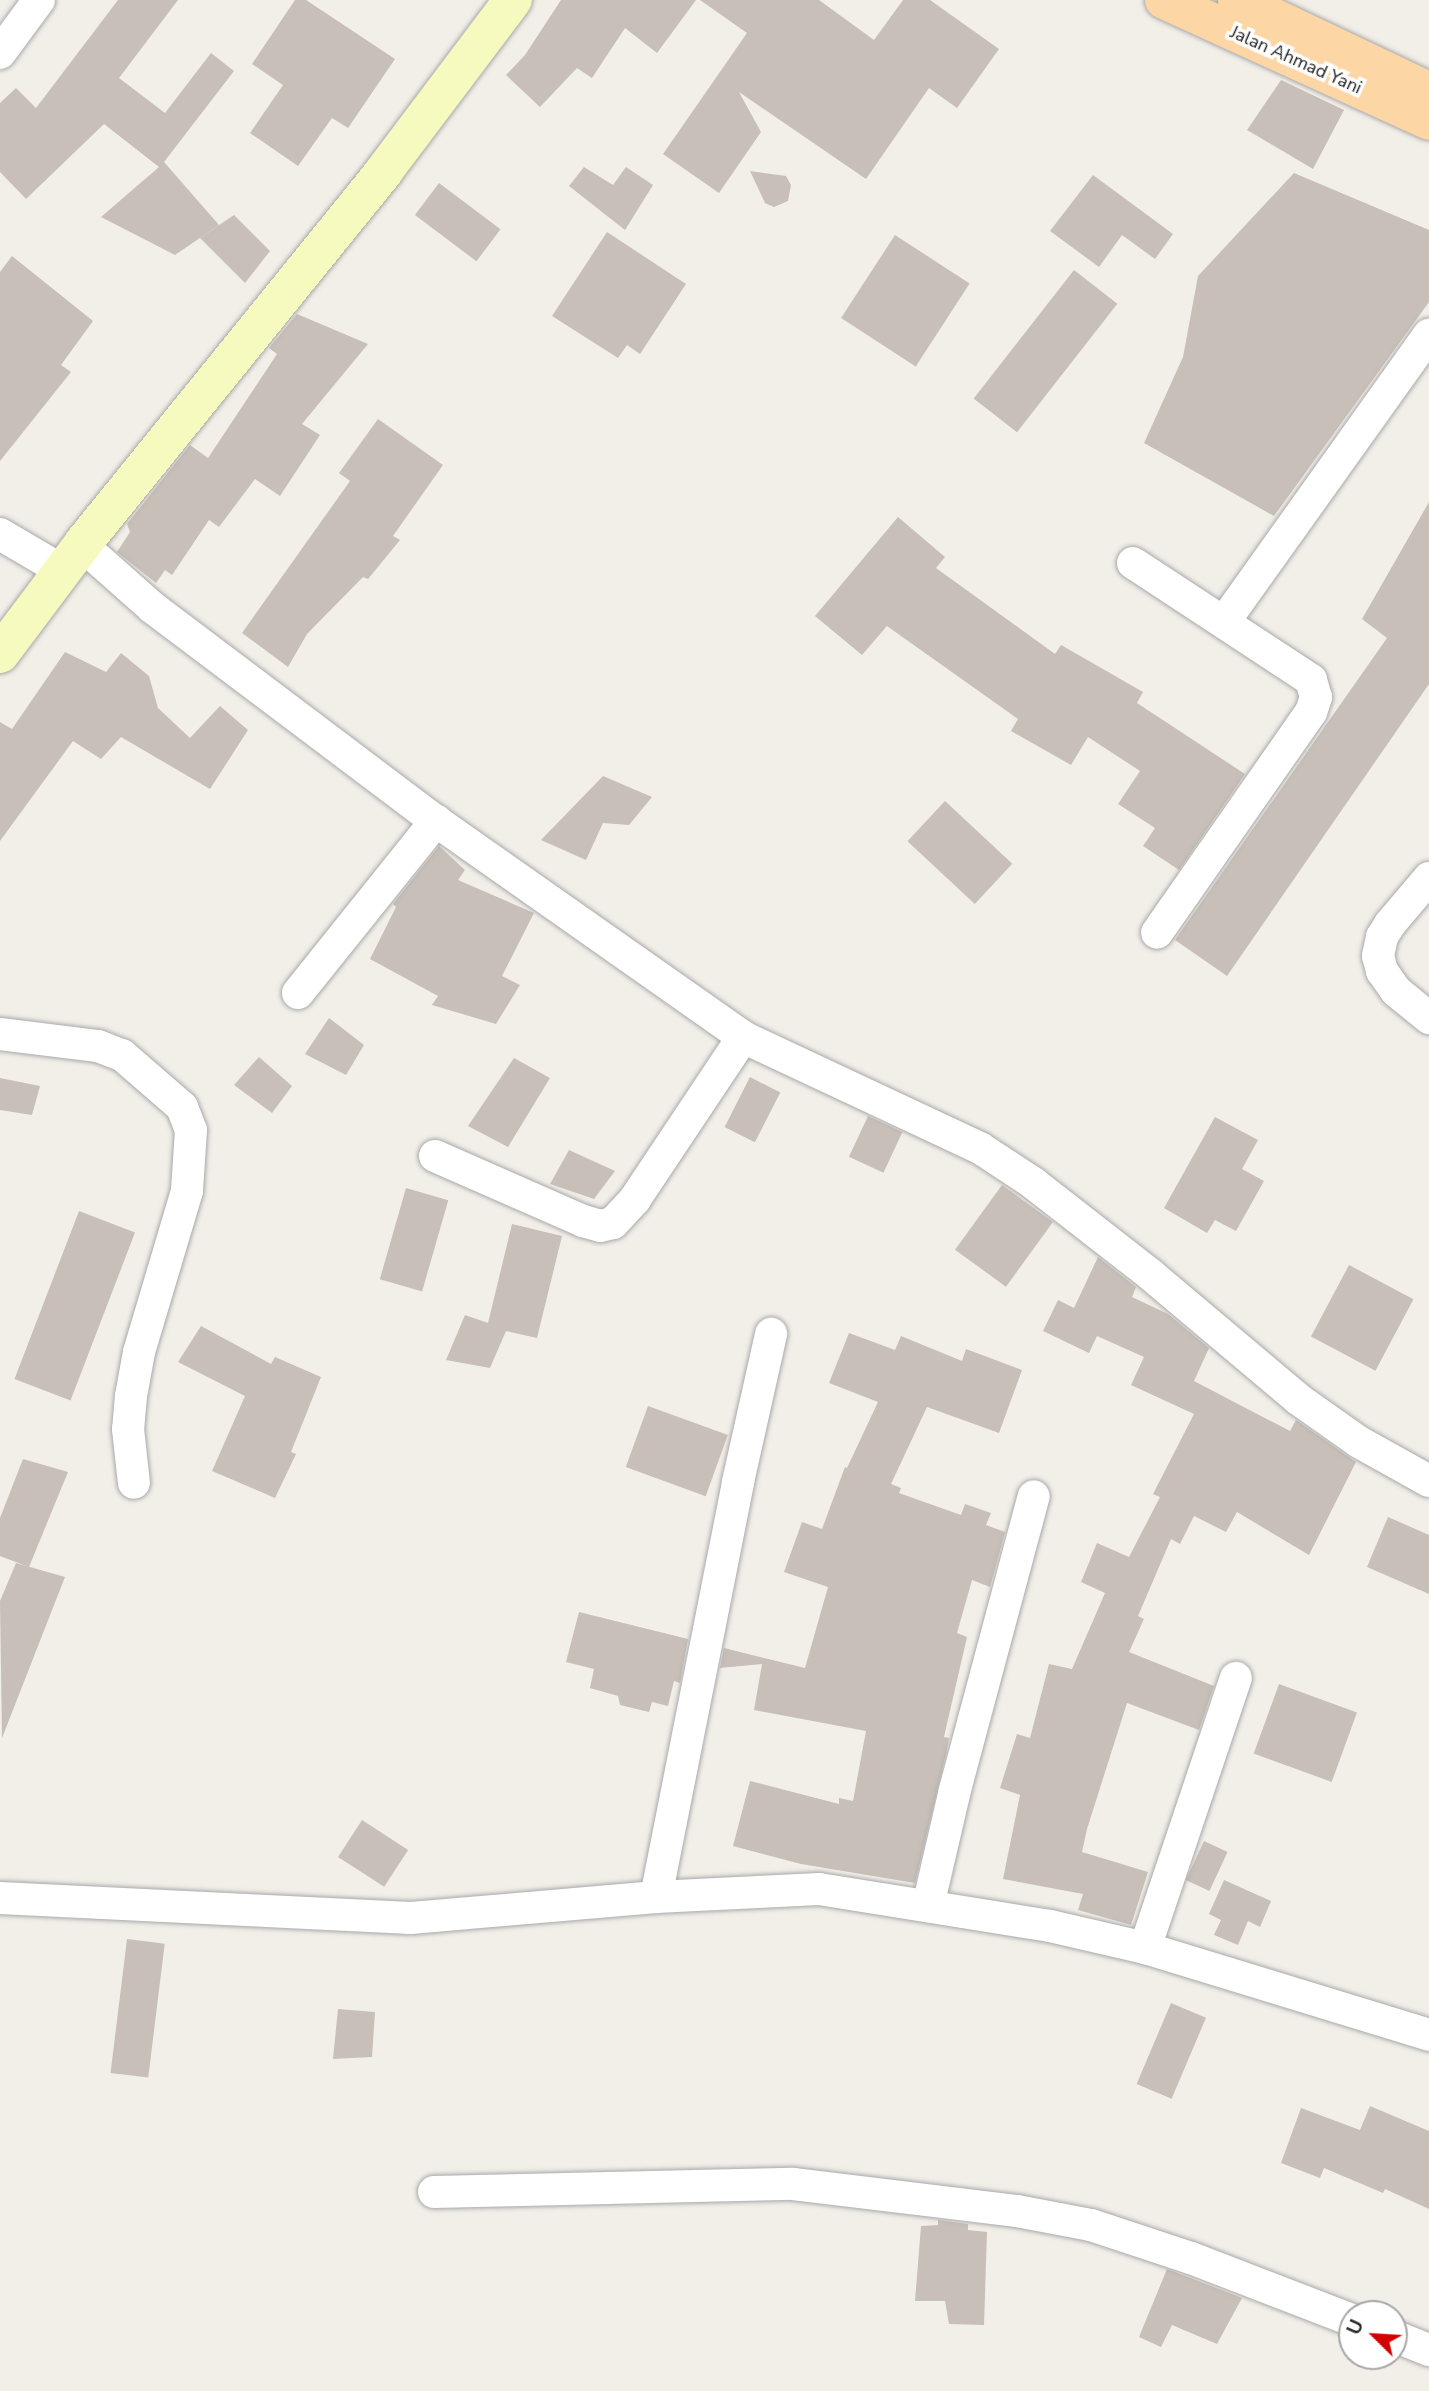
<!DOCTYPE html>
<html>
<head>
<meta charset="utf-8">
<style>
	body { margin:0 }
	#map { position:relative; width:1429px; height:2391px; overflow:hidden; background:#f2efe9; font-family:"Nunito Sans",sans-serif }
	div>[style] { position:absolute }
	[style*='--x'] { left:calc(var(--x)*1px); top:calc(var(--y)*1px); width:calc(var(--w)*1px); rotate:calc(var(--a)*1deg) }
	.building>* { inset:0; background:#c7bfb8; transform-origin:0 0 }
	.roads { filter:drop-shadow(0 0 2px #a9a9a9) drop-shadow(0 0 2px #a9a9a9) }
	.street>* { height:32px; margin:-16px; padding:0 16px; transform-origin:16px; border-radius:16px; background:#fff }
	.secondary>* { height:38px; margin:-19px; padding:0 19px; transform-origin:19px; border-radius:19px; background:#f7fabf }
	.primary>* { height:38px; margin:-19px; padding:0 19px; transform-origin:19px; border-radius:19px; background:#fcd6a4 }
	span { translate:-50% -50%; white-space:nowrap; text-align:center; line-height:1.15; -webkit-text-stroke:7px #fff; paint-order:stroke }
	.street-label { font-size:18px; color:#222 }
	.north { position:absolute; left:1338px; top:2300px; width:70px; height:70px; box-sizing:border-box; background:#fff; border:2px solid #a7a7a7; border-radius:50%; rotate:294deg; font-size:19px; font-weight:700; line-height:28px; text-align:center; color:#222 }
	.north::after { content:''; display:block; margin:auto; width:24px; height:32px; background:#d40000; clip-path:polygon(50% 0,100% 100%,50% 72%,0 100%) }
</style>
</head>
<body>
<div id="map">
	<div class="building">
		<i style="clip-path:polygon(118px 0,178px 0,119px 78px,165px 113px,211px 53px,234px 71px,164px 162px,219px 225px,175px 255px,101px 217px,159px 167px,104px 124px,26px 199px,0 172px,0 103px,16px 88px,36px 108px)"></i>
		<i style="clip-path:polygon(295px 0,306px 0,395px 59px,348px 128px,332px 118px,298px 166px,250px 133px,283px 85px,252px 64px)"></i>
		<i style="clip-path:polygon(561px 0,696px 0,657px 53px,625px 28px,592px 78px,577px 68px,540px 107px,506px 75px,525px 55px)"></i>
		<i style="clip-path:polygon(700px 0,819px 0,874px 40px,903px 0,930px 0,999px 49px,957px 108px,929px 88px,866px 179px,739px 92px,761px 132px,719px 193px,663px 154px,747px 33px)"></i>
		<i style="clip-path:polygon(1281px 80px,1344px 110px,1313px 169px,1247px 130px)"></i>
		<i style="clip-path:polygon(584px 167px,613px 185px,626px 167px,653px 185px,625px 230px,569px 186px)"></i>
		<i style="clip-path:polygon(750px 171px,786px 176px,791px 185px,788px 201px,774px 207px,765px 203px)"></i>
		<i style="clip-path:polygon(1294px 173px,1429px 230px,1429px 302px,1274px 516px,1144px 443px,1183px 357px,1198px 276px)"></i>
		<i style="clip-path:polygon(1093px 175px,1173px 234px,1155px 259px,1122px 235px,1099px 267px,1050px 231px)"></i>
		<i style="left:439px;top:183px;width:77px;height:40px;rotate:37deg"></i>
		<i style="clip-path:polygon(234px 215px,270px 251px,245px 283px,200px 238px)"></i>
		<i style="clip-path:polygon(607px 232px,686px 284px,640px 354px,627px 345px,618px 358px,552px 316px)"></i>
		<i style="left:895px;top:235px;width:89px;height:99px;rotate:33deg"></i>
		<i style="clip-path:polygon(12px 256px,93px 321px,61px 365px,71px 372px,0 461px,0 272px)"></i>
		<i style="left:1074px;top:270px;width:55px;height:163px;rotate:38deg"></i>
		<i style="clip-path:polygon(297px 314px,368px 344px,302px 424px,320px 435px,280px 496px,255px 479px,219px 527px,209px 520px,172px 575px,165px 570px,156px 583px,117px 552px,130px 532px,127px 524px,190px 445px,208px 458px,277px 354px,269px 348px)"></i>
		<i style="clip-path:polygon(378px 419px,443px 465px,393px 536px,400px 540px,368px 579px,363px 577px,307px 634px,288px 667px,242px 633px,350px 481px,339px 473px)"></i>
		<i style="clip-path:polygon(1429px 502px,1429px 684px,1227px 976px,1175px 940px,1387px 638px,1362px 619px)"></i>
		<i style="clip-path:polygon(898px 517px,945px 557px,936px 568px,1055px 654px,1061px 645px,1143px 692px,1137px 703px,1245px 774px,1179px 870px,1143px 846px,1155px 828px,1118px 804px,1140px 771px,1088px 737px,1071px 765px,1011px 731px,1018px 719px,887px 626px,862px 655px,815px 616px)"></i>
		<i style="clip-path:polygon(65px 652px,106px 672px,121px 653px,149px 676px,158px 708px,190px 738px,220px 706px,248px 730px,210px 789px,121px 737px,101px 759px,73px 741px,0 841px,0 722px,12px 729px)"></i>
		<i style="clip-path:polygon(603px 776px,652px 797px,629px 825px,603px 823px,586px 860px,541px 840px)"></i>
		<i style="left:945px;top:801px;width:92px;height:55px;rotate:43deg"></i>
		<i style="clip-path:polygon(439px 846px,465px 870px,458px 880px,534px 913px,502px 976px,520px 985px,496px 1024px,432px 1005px,438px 996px,370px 959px,396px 907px,393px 904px)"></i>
		<i style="clip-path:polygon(329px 1018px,364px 1045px,346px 1075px,305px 1054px)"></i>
		<i style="clip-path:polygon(259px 1057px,292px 1086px,272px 1113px,234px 1085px)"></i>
		<i style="clip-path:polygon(514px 1058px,550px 1078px,508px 1147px,468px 1126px)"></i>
		<i style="left:750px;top:1077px;width:34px;height:56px;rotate:27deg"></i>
		<i style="clip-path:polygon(0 1078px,40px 1086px,32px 1115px,0 1110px)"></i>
		<i style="left:868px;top:1116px;width:38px;height:45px;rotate:25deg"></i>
		<i style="clip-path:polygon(1215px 1117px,1258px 1140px,1242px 1169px,1264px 1181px,1236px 1231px,1215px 1220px,1207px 1233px,1164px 1208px)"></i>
		<i style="clip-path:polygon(569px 1150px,615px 1171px,594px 1199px,550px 1184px)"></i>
		<i style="left:1002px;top:1185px;width:63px;height:80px;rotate:36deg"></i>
		<i style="left:406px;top:1188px;width:44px;height:95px;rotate:16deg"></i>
		<i style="left:79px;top:1211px;width:60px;height:180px;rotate:21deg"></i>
		<i style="clip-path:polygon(512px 1224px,562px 1236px,537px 1338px,506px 1331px,490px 1368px,446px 1360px,465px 1315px,488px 1323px)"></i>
		<i style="clip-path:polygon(1098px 1257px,1136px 1287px,1132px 1297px,1168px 1314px,1209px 1348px,1194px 1381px,1290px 1431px,1296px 1420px,1356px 1462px,1309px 1555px,1237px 1512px,1226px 1532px,1194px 1516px,1180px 1544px,1171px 1539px,1138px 1616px,1144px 1619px,1129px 1652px,1214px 1686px,1199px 1730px,1127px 1703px,1087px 1829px,1082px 1852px,1148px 1872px,1131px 1925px,1078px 1910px,1083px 1894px,1003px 1879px,1020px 1795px,1000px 1788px,1017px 1734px,1030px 1738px,1049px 1664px,1072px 1669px,1105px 1593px,1081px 1582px,1097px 1543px,1129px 1557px,1160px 1497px,1153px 1494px,1194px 1414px,1131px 1385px,1144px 1357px,1097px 1336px,1089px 1353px,1043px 1331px,1058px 1300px,1074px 1308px)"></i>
		<i style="left:1349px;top:1265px;width:73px;height:81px;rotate:28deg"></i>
		<i style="clip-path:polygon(201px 1326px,271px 1364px,275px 1357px,321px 1377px,291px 1452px,296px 1454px,275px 1498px,212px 1471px,245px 1396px,178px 1362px)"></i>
		<i style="clip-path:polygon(849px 1333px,895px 1350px,901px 1336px,962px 1361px,966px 1349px,1022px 1370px,999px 1433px,927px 1407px,891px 1484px,901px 1488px,899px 1493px,961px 1515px,965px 1504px,991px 1513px,986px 1525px,1005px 1532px,990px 1587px,972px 1580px,957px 1633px,967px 1637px,944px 1737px,949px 1738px,946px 1754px,915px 1883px,801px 1864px,733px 1846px,750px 1781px,839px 1804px,839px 1798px,853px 1801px,866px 1731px,754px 1710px,762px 1664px,720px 1668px,724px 1648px,805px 1668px,828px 1587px,784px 1572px,802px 1522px,822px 1529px,845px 1467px,847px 1468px,878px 1402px,829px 1383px)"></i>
		<i style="left:648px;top:1406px;width:85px;height:65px;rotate:20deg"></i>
		<i style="clip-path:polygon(23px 1459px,68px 1472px,29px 1567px,0 1556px,0 1518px)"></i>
		<i style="clip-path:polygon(1388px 1517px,1429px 1535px,1429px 1594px,1367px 1567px)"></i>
		<i style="clip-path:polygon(16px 1563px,65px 1577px,2px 1738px,0 1601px)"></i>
		<i style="clip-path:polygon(579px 1612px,688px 1639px,680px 1683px,674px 1681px,668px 1706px,652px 1702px,649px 1712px,620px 1705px,618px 1696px,590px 1688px,594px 1669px,566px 1662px)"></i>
		<i style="left:1279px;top:1684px;width:83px;height:74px;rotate:20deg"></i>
		<i style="left:362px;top:1820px;width:55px;height:44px;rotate:33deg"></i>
		<i style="left:1204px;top:1841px;width:26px;height:43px;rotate:25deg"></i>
		<i style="clip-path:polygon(1224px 1880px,1271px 1901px,1260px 1927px,1248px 1921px,1238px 1945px,1214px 1935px,1221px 1920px,1209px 1914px)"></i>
		<i style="left:127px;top:1939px;width:38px;height:135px;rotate:7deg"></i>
		<i style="left:1171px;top:2003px;width:38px;height:88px;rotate:23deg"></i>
		<i style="clip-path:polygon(338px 2009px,375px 2012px,372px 2057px,333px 2059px)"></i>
		<i style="clip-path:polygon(1370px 2106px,1429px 2131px,1429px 2209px,1385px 2189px,1383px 2193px,1324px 2168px,1320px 2178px,1281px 2163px,1301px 2108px,1360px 2130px)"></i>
		<i style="clip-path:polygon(938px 2220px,968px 2224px,968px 2230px,987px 2232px,984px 2325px,949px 2324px,945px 2301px,915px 2301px,921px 2226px,938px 2225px)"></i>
		<i style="clip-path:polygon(1167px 2269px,1242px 2298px,1217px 2344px,1172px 2325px,1161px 2347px,1139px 2337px)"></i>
	</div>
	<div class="roads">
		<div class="street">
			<i style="--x:0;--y:53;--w:66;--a:-53.7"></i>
			<i style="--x:0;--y:534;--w:73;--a:30.4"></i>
			<i style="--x:84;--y:542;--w:14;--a:56"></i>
			<i style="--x:92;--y:554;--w:81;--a:41.5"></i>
			<i style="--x:153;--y:608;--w:354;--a:37"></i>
			<i style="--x:436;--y:821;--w:375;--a:35.1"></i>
			<i style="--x:743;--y:1037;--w:262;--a:25.1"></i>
			<i style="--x:980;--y:1148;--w:64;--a:33.4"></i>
			<i style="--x:1033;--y:1183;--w:150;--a:37.9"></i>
			<i style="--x:1151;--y:1275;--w:192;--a:40.1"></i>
			<i style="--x:1298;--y:1399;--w:75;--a:35.2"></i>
			<i style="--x:1359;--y:1442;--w:80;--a:29.1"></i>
			<i style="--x:1133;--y:563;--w:213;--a:33.3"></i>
			<i style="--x:1311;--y:680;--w:18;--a:74"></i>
			<i style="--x:1316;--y:697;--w:16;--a:108"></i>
			<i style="--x:1311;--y:712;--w:269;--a:124.9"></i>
			<i style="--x:1224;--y:622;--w:353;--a:-54.5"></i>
			<i style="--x:1429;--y:878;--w:60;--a:130.3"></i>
			<i style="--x:1390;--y:924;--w:15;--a:122"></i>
			<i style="--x:1382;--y:937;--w:19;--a:102"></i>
			<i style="--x:1378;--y:956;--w:16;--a:75"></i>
			<i style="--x:1382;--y:971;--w:24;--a:55"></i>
			<i style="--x:1396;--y:991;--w:43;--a:39.3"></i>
			<i style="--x:298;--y:993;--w:221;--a:-51.3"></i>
			<i style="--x:0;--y:1034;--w:99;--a:7"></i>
			<i style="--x:98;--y:1046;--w:26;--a:21"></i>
			<i style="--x:122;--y:1055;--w:79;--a:40.9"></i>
			<i style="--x:182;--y:1107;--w:25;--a:69"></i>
			<i style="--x:191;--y:1130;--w:61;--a:93.8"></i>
			<i style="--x:187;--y:1191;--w:168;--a:106.6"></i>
			<i style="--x:139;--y:1352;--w:45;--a:100.3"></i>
			<i style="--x:131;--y:1396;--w:33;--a:95"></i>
			<i style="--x:128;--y:1429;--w:54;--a:83.7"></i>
			<i style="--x:435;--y:1156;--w:162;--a:23.7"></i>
			<i style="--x:583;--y:1221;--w:18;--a:16"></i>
			<i style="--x:600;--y:1226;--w:13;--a:-13"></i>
			<i style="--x:613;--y:1223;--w:33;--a:-47"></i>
			<i style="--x:635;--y:1199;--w:195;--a:-56.3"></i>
			<i style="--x:656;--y:1897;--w:423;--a:-78.8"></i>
			<i style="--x:738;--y:1482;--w:152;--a:-77.4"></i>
			<i style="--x:0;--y:1898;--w:411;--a:2.8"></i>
			<i style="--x:411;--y:1918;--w:246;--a:-4.9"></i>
			<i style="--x:656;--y:1897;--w:163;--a:-2.8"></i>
			<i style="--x:819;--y:1889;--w:234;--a:9.1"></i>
			<i style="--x:1050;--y:1926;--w:98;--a:13"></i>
			<i style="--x:1145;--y:1948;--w:297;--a:17"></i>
			<i style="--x:928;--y:1906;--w:119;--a:-76.9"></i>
			<i style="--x:955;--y:1790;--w:304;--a:-75"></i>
			<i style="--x:1145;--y:1948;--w:285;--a:-71.4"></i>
			<i style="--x:434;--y:2192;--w:359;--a:-1.3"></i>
			<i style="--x:793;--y:2184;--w:226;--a:6.9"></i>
			<i style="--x:1017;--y:2211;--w:75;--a:10.7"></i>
			<i style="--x:1091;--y:2225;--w:105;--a:18.3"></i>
			<i style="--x:1191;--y:2258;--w:173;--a:21.1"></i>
			<i style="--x:1394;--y:2336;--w:38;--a:22"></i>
		</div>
		<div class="secondary">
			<i style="--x:0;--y:654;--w:140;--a:-53.1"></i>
			<i style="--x:84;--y:542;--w:477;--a:-51"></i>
			<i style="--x:384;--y:171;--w:214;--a:-53"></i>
		</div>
		<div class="primary">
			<i style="--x:1164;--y:0;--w:291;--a:24.5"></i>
			<i style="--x:1237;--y:0;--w:212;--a:25.4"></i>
		</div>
	</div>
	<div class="street-label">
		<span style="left:1296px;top:60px;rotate:24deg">Jalan Ahmad Yani</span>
	</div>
	<div class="north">U</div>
</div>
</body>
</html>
